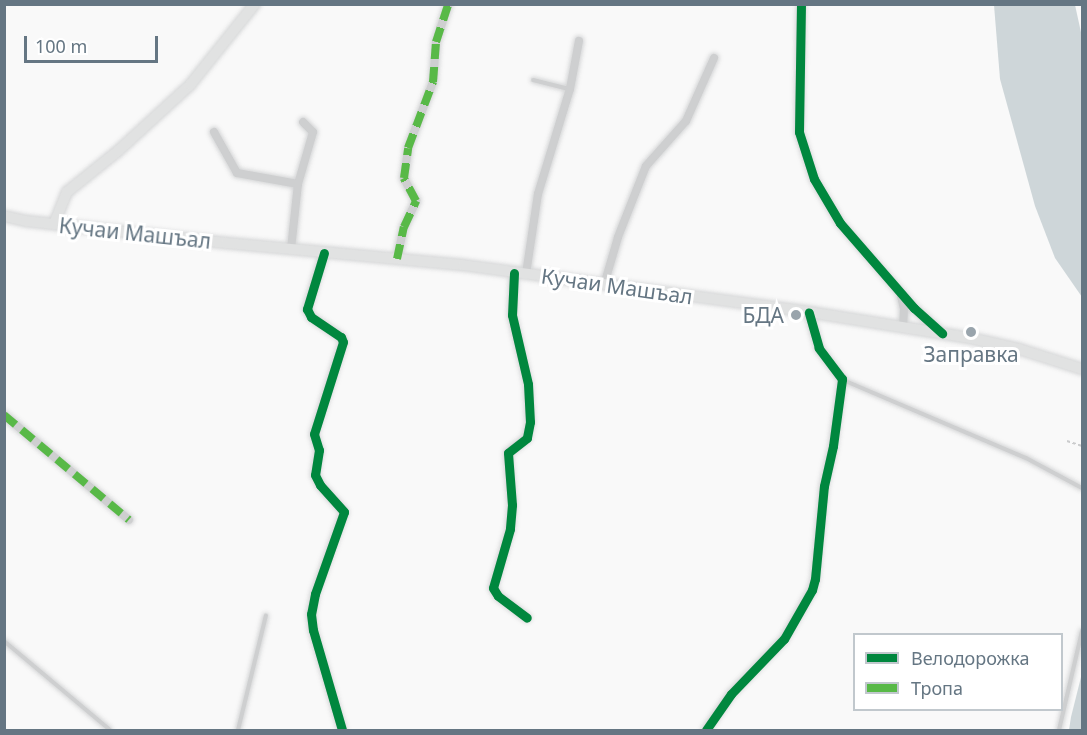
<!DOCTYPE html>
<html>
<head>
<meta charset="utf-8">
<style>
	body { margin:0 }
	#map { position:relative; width:1087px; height:735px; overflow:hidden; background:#f9f9f9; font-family:"Noto Sans",sans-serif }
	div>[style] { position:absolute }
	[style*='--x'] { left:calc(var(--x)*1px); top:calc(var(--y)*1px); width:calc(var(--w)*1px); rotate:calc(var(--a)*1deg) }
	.water>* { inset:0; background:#ced6d9 }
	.path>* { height:1.5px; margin-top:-0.75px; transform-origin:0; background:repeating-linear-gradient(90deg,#cbcccd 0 3px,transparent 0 6px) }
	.roads { filter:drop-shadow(0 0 2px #d5d6d7) drop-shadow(0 0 2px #d5d6d7) }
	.lane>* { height:4px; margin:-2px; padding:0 2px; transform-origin:2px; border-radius:2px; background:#cecfd0 }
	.street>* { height:8px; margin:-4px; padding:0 4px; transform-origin:4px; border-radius:4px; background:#cecfd0 }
	.secondary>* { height:10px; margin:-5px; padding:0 5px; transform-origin:5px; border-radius:5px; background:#e1e2e2 }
	.quiet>* { height:8px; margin-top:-4px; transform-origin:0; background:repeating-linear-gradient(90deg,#58b947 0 15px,transparent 0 23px) }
	.cycleway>* { height:9px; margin:-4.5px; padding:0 4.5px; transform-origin:4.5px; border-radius:4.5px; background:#00873e }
	.dots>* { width:16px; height:16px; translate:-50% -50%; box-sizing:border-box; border:3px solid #fff; border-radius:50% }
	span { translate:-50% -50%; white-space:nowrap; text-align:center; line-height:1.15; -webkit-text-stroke:6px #fff; paint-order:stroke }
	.street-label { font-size:21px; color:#657683 }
	.poi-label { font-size:21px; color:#657683 }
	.right { translate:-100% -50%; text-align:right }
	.frame { position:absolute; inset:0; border:6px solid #657683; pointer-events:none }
	.legend { position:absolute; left:853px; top:633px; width:210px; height:78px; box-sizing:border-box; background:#fff; border:2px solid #c1c8cd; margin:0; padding:8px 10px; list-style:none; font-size:18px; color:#657683 }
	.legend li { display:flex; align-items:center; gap:12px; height:30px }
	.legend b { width:30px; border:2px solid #c1c8cd }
	.scale { position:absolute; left:24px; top:36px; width:134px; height:27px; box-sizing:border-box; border:3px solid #657683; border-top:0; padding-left:8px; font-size:18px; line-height:21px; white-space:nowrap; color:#657683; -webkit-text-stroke:4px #fff; paint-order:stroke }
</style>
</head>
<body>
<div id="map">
	<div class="water">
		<i style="clip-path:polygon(994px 5px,1075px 5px,1082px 37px,1082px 297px,1055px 258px,1035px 206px,1000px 79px)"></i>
		<i style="clip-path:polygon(1082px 673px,1082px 730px,1069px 730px,1071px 717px)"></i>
	</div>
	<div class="path">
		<i style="--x:1067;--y:441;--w:16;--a:18"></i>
	</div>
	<div class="roads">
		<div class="lane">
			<i style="--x:533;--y:80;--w:37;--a:14"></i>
			<i style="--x:843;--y:380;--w:199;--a:23.1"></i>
			<i style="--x:1026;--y:458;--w:64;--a:28.2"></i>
			<i style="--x:4;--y:641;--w:138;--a:40"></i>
			<i style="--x:238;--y:730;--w:118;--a:-76.3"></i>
			<i style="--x:1059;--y:730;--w:102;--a:-76.9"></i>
		</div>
		<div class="street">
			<i style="--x:801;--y:4;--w:128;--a:90.9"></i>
			<i style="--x:799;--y:132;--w:49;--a:72.3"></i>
			<i style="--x:814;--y:179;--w:51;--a:59.4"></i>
			<i style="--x:840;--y:223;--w:113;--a:49"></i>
			<i style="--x:914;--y:308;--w:38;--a:42"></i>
			<i style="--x:214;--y:132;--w:47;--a:60.7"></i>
			<i style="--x:237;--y:173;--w:62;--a:10.2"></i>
			<i style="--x:291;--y:249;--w:65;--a:-83.9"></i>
			<i style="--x:298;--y:184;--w:54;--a:-73.9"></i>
			<i style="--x:313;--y:132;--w:14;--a:-135"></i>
			<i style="--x:324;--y:253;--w:59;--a:106.9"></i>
			<i style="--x:307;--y:309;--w:9;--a:63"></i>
			<i style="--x:311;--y:317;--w:36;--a:34"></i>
			<i style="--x:341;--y:337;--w:5;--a:68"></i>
			<i style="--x:343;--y:342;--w:96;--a:107.5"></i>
			<i style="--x:314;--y:434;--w:17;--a:73"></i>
			<i style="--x:319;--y:450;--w:25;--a:99"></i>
			<i style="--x:315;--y:475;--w:11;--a:63"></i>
			<i style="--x:320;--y:485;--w:36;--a:48"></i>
			<i style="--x:344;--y:512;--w:87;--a:109.5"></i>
			<i style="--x:315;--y:594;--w:20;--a:101"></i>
			<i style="--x:311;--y:614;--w:16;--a:83"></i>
			<i style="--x:313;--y:630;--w:104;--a:73.8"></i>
			<i style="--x:397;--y:259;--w:33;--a:-78"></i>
			<i style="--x:404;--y:227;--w:29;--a:-65"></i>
			<i style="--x:416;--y:201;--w:26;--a:-118"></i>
			<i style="--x:404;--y:178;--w:30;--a:-82"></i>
			<i style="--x:408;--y:148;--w:71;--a:-69.3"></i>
			<i style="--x:433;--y:82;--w:40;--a:-85.7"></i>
			<i style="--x:436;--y:42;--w:40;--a:-72"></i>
			<i style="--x:514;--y:273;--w:42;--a:92.7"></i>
			<i style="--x:512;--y:315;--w:71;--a:76.9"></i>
			<i style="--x:528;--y:384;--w:38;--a:87"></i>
			<i style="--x:530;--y:422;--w:16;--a:101"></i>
			<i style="--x:527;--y:438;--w:24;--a:142"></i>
			<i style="--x:508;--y:453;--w:52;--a:85.6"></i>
			<i style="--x:512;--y:505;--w:24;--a:95"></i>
			<i style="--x:510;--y:529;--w:61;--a:106.1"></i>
			<i style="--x:493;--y:588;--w:9;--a:58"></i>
			<i style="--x:498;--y:596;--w:36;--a:37"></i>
			<i style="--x:526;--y:274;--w:81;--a:-81.5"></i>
			<i style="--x:538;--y:194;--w:110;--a:-73.1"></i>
			<i style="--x:570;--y:89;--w:49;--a:-79.4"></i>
			<i style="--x:604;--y:285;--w:50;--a:-73.7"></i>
			<i style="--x:618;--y:237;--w:76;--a:-68.5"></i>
			<i style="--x:646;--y:166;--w:60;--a:-48.4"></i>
			<i style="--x:686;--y:121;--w:69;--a:-66"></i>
			<i style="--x:901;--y:296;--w:13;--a:77"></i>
			<i style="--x:904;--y:309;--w:19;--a:93"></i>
			<i style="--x:4;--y:415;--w:163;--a:40"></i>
			<i style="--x:706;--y:730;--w:44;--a:-55.2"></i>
			<i style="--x:731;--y:694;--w:76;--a:-46.1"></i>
			<i style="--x:784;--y:639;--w:56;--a:-60.3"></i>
			<i style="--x:812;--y:590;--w:11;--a:-75"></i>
			<i style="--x:815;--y:579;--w:93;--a:-84.5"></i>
			<i style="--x:824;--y:486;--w:41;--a:-77.3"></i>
			<i style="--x:833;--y:446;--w:68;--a:-82.3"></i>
			<i style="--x:842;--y:379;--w:39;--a:-127"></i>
			<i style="--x:819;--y:348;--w:37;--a:-106"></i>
		</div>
		<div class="secondary">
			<i style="--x:4;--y:216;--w:23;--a:13"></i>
			<i style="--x:26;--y:221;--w:201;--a:6.3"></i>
			<i style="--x:226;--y:243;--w:238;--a:5.3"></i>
			<i style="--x:463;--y:265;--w:349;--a:7.7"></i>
			<i style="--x:809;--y:312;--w:163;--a:9.2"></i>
			<i style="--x:970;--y:338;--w:50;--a:12.7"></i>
			<i style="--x:1019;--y:349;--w:66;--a:17.6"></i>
			<i style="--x:54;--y:224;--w:35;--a:-68"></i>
			<i style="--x:67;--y:192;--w:65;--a:-38.8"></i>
			<i style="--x:118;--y:151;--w:98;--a:-42.5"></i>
			<i style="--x:190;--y:85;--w:104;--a:-51.3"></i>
		</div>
	</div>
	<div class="quiet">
		<i style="--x:397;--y:259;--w:33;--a:-78"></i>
		<i style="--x:404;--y:227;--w:29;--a:-65"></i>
		<i style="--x:416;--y:201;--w:26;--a:-118"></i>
		<i style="--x:404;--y:178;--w:30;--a:-82"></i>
		<i style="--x:408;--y:148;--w:71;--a:-69.3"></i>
		<i style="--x:433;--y:82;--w:40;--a:-85.7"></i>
		<i style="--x:436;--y:42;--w:40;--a:-72"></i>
		<i style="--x:4;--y:415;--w:163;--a:40"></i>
	</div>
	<div class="cycleway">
		<i style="--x:801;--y:4;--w:128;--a:90.9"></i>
		<i style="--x:799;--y:132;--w:49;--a:72.3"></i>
		<i style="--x:814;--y:179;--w:51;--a:59.4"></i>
		<i style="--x:840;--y:223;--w:113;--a:49"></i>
		<i style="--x:914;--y:308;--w:38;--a:42"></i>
		<i style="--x:324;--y:253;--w:59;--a:106.9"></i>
		<i style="--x:307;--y:309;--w:9;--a:63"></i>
		<i style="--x:311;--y:317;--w:36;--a:34"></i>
		<i style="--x:341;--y:337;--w:5;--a:68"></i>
		<i style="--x:343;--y:342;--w:96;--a:107.5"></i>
		<i style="--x:314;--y:434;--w:17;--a:73"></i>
		<i style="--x:319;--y:450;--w:25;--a:99"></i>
		<i style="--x:315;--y:475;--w:11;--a:63"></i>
		<i style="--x:320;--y:485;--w:36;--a:48"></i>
		<i style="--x:344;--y:512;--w:87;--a:109.5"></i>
		<i style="--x:315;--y:594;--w:20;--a:101"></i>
		<i style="--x:311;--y:614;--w:16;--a:83"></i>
		<i style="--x:313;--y:630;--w:104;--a:73.8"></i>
		<i style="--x:514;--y:273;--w:42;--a:92.7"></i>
		<i style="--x:512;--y:315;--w:71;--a:76.9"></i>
		<i style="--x:528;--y:384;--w:38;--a:87"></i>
		<i style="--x:530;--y:422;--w:16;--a:101"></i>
		<i style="--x:527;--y:438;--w:24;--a:142"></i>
		<i style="--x:508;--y:453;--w:52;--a:85.6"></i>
		<i style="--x:512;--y:505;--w:24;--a:95"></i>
		<i style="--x:510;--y:529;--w:61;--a:106.1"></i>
		<i style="--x:493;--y:588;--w:9;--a:58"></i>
		<i style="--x:498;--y:596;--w:36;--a:37"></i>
		<i style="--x:706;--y:730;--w:44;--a:-55.2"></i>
		<i style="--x:731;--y:694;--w:76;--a:-46.1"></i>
		<i style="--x:784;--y:639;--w:56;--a:-60.3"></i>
		<i style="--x:812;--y:590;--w:11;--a:-75"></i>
		<i style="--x:815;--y:579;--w:93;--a:-84.5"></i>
		<i style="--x:824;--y:486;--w:41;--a:-77.3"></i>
		<i style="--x:833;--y:446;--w:68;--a:-82.3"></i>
		<i style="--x:842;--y:379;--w:39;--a:-127"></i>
		<i style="--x:819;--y:348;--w:37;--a:-106"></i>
	</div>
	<div class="dots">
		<i style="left:796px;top:315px;background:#99a4ac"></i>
		<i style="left:971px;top:332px;background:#99a4ac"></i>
	</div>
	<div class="street-label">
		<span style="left:135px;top:233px;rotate:6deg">Кучаи Машъал</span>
		<span style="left:617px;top:286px;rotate:8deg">Кучаи Машъал</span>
	</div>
	<div class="poi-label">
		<span class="right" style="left:784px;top:315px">БДА</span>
		<span style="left:971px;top:354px">Заправка</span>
	</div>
	<div class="frame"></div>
	<ul class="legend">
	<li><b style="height:8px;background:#00873e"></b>Велодорожка</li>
	<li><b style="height:8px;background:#58b947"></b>Тропа</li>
	</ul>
	<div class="scale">100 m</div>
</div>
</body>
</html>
